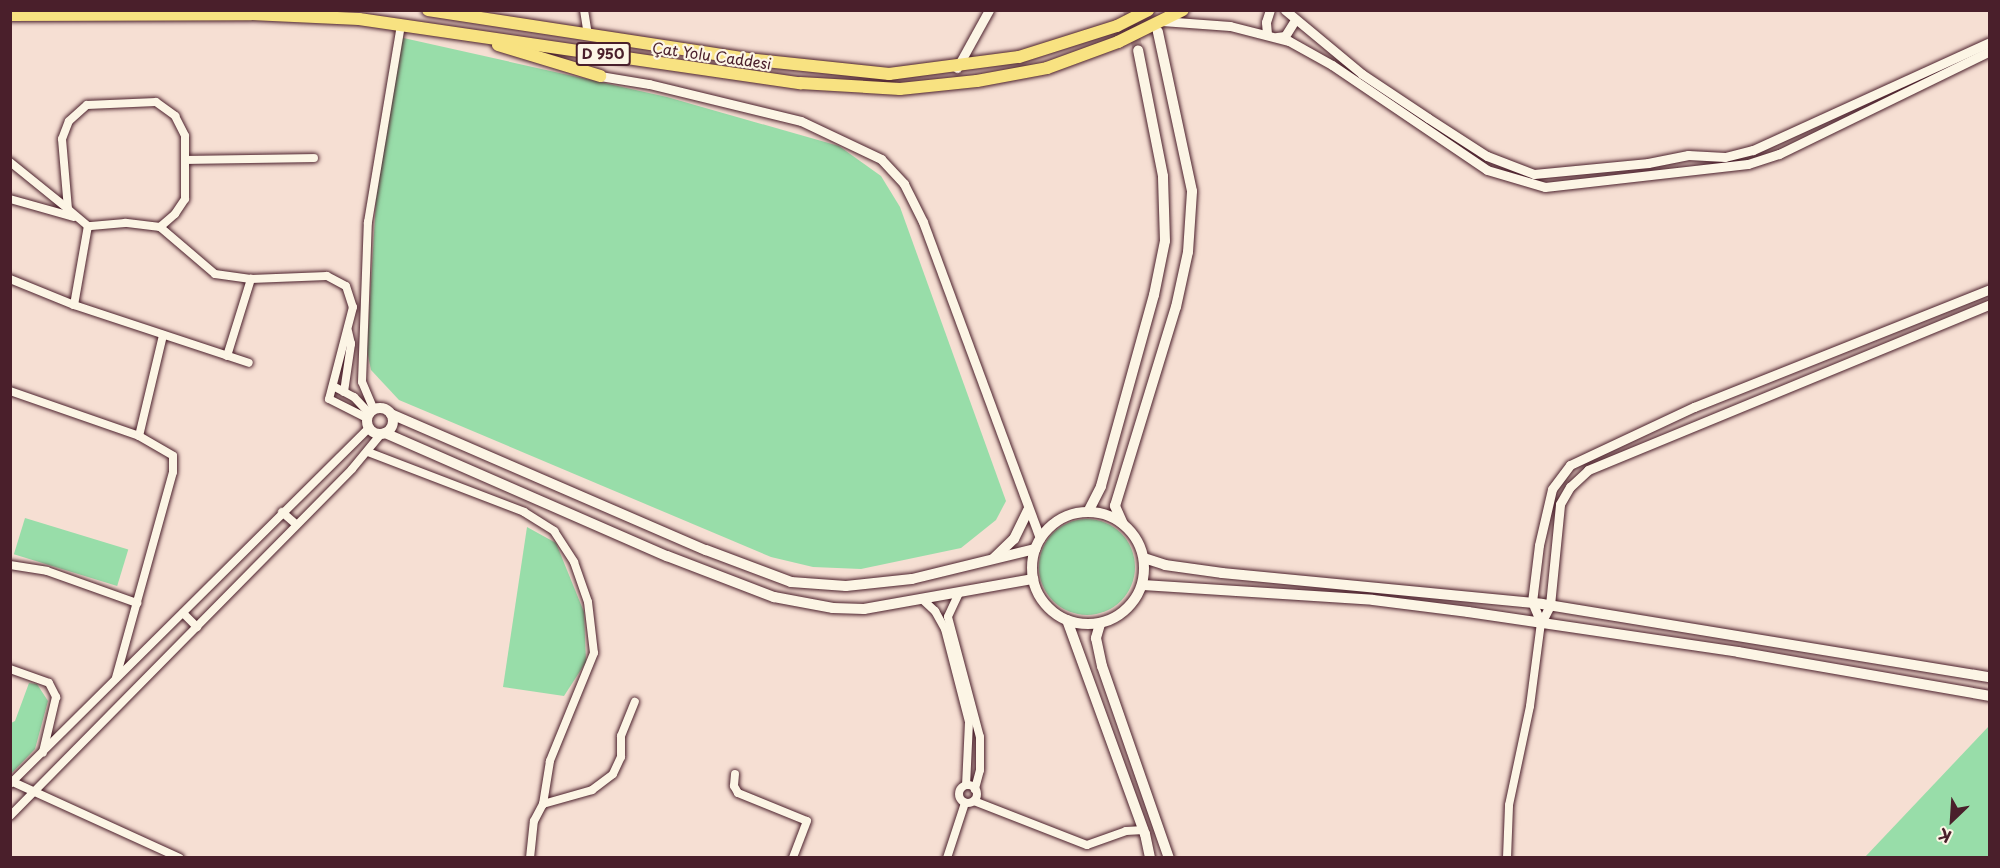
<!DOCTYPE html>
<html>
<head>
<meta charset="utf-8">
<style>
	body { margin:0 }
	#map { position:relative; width:2000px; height:868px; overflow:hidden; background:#f6dfd3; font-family:"Playpen Sans",sans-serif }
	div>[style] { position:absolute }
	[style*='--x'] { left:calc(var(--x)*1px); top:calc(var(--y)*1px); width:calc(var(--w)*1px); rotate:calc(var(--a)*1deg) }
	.green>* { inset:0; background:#98dda9; transform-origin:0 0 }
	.round { border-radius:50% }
	.secondary-tunnel>* { height:10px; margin-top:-5px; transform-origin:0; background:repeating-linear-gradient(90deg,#d4b9b1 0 10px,transparent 0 15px) }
	.roads { filter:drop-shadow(0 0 2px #4a1f2b) drop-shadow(0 0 2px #4a1f2b) }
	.minor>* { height:8px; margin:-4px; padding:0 4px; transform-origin:4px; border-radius:4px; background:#fcf5e5 }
	.minor>.ring { margin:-4px; padding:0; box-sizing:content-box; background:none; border:8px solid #fcf5e5; border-radius:50% }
	.tertiary>* { height:9px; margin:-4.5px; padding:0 4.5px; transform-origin:4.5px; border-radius:4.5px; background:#fcf5e5 }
	.secondary>* { height:10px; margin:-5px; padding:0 5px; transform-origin:5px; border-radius:5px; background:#fcf5e5 }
	.secondary>.ring { margin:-5px; padding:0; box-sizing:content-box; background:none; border:10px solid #fcf5e5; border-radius:50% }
	.trunk>* { height:12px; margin:-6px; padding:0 6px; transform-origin:6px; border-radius:6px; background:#f8e281 }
	span { translate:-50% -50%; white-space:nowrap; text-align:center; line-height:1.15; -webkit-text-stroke:4.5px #fcf5e5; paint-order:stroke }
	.shield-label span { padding:2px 4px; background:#fcf5e5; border:2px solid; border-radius:4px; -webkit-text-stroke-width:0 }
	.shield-label { font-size:14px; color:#4a1f2b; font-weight:700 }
	.street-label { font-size:15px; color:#4a1f2b }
	.frame { position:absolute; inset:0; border:12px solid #4a1f2b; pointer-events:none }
	.north { position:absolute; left:1922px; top:790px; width:60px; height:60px; -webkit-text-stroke:4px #fcf5e5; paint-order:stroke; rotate:205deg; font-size:16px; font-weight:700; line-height:24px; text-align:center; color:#4a1f2b }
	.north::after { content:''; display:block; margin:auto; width:21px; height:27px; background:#4a1f2b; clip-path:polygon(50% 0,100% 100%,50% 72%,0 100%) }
</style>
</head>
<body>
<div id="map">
	<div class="green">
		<i style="clip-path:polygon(399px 37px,667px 97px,839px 146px,881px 176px,900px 207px,1006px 501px,996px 520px,961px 548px,861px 569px,813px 567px,771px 557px,399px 400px,371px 370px,367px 350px,377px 183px)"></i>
		<i style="left:25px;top:518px;width:108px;height:38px;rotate:17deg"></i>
		<i class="round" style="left:1039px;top:519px;width:96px;height:96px"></i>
		<i style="clip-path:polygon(527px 527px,556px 543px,584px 612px,586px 662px,564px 696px,503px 687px)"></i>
		<i style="clip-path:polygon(29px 683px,37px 684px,48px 701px,35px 749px,11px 774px,11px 723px,15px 721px)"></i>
		<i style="clip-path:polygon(1989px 726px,1989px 857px,1865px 857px)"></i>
	</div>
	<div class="secondary-tunnel">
		<i style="--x:1128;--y:10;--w:41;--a:76"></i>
	</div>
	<div class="roads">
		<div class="minor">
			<i style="--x:584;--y:10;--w:25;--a:81"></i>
			<i style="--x:156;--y:102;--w:24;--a:36"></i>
			<i style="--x:175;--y:116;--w:22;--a:63"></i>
			<i style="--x:185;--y:136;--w:63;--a:90"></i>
			<i style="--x:185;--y:199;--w:18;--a:124"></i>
			<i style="--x:175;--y:214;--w:20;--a:139"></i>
			<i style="--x:160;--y:227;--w:35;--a:-173"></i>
			<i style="--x:125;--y:223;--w:37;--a:175"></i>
			<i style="--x:88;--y:226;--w:26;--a:-140"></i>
			<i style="--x:68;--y:209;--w:70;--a:-94.9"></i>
			<i style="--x:62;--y:139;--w:19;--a:-69"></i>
			<i style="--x:69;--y:121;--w:24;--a:-42"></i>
			<i style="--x:87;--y:105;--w:69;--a:-2.5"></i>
			<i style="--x:187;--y:160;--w:127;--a:-0.9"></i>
			<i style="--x:10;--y:162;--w:75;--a:39"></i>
			<i style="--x:10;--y:199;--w:66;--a:15.7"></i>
			<i style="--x:160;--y:227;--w:72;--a:40.5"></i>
			<i style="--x:215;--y:274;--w:36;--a:8"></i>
			<i style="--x:251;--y:279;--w:76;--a:-2.3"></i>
			<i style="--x:327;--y:276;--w:21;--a:28"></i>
			<i style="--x:346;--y:286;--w:22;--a:72"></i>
			<i style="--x:353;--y:307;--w:95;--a:104.6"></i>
			<i style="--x:329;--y:399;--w:42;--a:26.6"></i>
			<i style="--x:10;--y:279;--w:69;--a:22.1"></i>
			<i style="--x:74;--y:305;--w:184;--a:18.3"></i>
			<i style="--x:74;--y:305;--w:80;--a:-80"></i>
			<i style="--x:227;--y:356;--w:81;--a:-72.7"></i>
			<i style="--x:333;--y:386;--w:24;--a:28"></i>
			<i style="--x:354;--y:397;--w:22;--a:47"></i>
			<i style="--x:10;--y:391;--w:137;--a:19.2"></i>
			<i style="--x:139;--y:436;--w:39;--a:30"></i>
			<i style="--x:173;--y:456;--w:16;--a:90"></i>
			<i style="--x:173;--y:472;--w:214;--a:105.5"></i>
			<i style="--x:344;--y:392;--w:49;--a:-81.7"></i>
			<i style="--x:351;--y:344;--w:13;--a:-103"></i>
			<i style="--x:374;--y:410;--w:30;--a:-113"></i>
			<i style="--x:362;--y:382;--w:160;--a:-87.9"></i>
			<i style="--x:368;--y:222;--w:201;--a:-80.5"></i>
			<i style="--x:139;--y:436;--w:104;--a:-76.6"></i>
			<i style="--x:368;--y:452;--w:167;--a:21"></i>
			<i style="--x:524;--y:512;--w:36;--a:32"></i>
			<i style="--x:554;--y:531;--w:37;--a:57"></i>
			<i style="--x:574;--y:562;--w:42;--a:70.7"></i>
			<i style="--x:588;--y:602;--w:51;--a:83.3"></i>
			<i style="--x:594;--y:653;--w:117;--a:112.2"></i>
			<i style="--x:550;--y:761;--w:44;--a:99.2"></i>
			<i style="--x:282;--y:512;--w:18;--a:41"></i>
			<i style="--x:10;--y:565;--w:37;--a:9"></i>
			<i style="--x:47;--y:571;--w:96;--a:19.6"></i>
			<i style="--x:959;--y:593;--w:26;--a:115"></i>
			<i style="--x:948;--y:617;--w:124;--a:75.1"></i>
			<i style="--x:980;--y:737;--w:33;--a:90"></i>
			<i style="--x:980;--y:770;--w:20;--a:105"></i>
			<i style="--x:922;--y:599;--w:18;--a:43"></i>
			<i style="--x:935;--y:611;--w:21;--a:61"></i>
			<i style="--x:945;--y:629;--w:96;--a:75.5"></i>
			<i style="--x:969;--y:722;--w:63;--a:92.7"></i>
			<i style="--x:183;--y:613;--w:20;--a:45"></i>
			<i style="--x:10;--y:669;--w:41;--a:19.7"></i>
			<i style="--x:49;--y:683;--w:16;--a:63"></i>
			<i style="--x:56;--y:697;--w:57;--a:103.3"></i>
			<i style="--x:735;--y:774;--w:12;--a:95"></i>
			<i style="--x:734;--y:786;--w:8;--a:60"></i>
			<i style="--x:738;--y:793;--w:74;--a:22.1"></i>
			<i style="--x:807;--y:821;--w:40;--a:111"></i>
			<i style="--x:13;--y:782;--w:183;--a:24.5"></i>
			<i style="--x:10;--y:784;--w:506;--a:-44.76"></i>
			<i class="ring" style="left:959px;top:785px;width:10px;height:10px"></i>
			<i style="--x:974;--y:801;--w:121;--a:21.3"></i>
			<i style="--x:1087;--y:845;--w:41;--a:-19.7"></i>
			<i style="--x:1126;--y:831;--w:18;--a:-3"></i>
			<i style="--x:10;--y:816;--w:487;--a:-45.4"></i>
			<i style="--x:352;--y:469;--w:45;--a:-50.4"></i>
			<i style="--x:530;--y:858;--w:37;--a:-84"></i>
			<i style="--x:534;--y:821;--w:19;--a:-62"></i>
			<i style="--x:543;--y:804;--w:51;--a:-15.9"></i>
			<i style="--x:592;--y:790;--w:26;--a:-37"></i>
			<i style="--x:613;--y:774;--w:19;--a:-65"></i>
			<i style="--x:621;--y:757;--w:21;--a:-90"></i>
			<i style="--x:621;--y:736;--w:37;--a:-68"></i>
			<i style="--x:947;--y:858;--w:58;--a:-71.9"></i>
			<i style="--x:1507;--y:858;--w:53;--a:-87.8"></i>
			<i style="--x:1509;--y:805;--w:101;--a:-78"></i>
			<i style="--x:1530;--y:706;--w:84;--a:-82.5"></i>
		</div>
		<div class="tertiary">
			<i style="--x:1285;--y:10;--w:100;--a:39.7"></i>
			<i style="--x:1362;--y:74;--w:79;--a:33.7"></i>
			<i style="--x:1428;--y:118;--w:70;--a:32.8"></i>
			<i style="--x:1487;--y:156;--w:50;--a:21"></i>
			<i style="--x:1534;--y:174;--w:115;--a:-5.5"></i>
			<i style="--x:1648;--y:163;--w:41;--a:-11.3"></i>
			<i style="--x:1688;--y:155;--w:37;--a:3"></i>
			<i style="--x:1725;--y:157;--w:29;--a:-14"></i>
			<i style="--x:1753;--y:150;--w:260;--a:-24.5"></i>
			<i style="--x:1162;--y:21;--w:68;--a:4.2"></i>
			<i style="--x:1230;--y:26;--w:61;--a:14.3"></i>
			<i style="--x:1289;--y:41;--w:49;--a:29.2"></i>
			<i style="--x:1332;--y:65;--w:187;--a:34.1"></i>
			<i style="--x:1487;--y:170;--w:60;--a:16.3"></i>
			<i style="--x:1545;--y:187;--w:204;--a:-6.5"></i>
			<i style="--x:1748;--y:164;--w:33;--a:-18"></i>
			<i style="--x:1779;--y:154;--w:235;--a:-26"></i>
			<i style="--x:1267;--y:34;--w:12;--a:-95"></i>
			<i style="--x:1266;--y:22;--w:13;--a:-72"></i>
			<i style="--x:1277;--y:37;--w:8;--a:-7"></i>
			<i style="--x:1285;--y:36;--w:19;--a:-58"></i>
			<i style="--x:957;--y:68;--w:66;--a:-61.1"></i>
			<i style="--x:600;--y:76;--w:50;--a:9.3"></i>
			<i style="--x:649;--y:84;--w:156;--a:13.7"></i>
			<i style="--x:801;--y:121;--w:89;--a:25.4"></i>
			<i style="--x:881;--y:159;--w:34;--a:47"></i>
			<i style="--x:904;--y:184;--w:42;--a:63.4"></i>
			<i style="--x:923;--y:222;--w:337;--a:69.7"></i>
			<i style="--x:1541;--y:623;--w:23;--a:-113"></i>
			<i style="--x:1532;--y:602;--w:57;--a:-83"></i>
			<i style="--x:1539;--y:545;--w:57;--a:-76.9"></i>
			<i style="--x:1552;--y:489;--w:30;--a:-53"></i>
			<i style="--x:1570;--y:465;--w:137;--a:-25.1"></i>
			<i style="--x:1694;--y:407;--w:319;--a:-21.7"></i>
			<i style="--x:1541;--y:623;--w:20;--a:-63"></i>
			<i style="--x:1550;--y:605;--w:101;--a:-84.3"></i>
			<i style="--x:1560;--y:504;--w:20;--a:-60"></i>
			<i style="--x:1570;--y:487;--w:25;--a:-43"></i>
			<i style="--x:1588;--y:470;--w:435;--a:-22.4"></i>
		</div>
		<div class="secondary">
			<i class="ring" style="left:367px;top:408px;width:16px;height:16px"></i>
			<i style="--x:391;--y:414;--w:343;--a:23.4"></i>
			<i style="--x:706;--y:550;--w:91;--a:20.6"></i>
			<i style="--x:791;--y:582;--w:55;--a:4.2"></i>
			<i style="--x:846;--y:586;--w:66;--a:-6.1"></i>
			<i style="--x:912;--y:579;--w:127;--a:-13.7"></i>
			<i style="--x:385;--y:433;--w:308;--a:23.6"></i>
			<i style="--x:667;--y:556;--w:115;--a:21"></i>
			<i style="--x:774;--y:597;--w:60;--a:10.6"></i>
			<i style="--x:833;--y:608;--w:31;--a:2"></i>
			<i style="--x:864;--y:609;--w:172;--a:-10.1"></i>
			<i class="ring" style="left:1032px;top:512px;width:102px;height:102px"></i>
			<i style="--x:1088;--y:512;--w:29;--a:-63"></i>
			<i style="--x:1101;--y:486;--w:198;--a:-74.5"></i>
			<i style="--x:1154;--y:295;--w:55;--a:-78.5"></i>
			<i style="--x:1165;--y:241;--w:65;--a:-91.8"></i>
			<i style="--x:1163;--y:176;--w:128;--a:-101.2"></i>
			<i style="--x:1123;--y:524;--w:20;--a:-114"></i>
			<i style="--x:1115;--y:506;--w:208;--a:-73"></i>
			<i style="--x:1176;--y:307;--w:56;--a:-77.7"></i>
			<i style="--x:1188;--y:252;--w:61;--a:-86.2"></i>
			<i style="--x:1192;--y:191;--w:163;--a:-102.1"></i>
			<i style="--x:994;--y:558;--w:28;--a:-44"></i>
			<i style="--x:1014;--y:539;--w:32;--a:-64"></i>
			<i style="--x:1144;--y:558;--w:22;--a:18"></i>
			<i style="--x:1165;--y:565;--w:58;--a:8"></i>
			<i style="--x:1222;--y:573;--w:321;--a:5.5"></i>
			<i style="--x:1542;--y:604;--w:454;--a:9.3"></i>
			<i style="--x:1143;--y:585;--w:230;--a:3.7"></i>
			<i style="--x:1373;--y:600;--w:96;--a:7.2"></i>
			<i style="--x:1468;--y:612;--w:273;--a:8.4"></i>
			<i style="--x:1738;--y:652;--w:256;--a:9.9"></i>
			<i style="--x:1067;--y:620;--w:228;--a:70"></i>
			<i style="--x:1145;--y:834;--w:25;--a:78"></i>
			<i style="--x:1100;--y:624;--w:15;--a:106"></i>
			<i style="--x:1096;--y:638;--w:29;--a:78"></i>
			<i style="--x:1102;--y:666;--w:203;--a:70.8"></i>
		</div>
		<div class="trunk">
			<i style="--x:428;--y:10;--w:332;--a:8.7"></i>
			<i style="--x:756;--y:60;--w:134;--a:6"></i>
			<i style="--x:889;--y:74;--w:131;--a:-7.5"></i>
			<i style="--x:1019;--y:57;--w:103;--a:-17.6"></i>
			<i style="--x:1117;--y:26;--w:35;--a:-27"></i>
			<i style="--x:10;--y:15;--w:241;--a:-0.2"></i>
			<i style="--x:251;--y:14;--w:108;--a:2.7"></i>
			<i style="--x:359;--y:19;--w:446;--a:8.3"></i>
			<i style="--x:800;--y:83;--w:100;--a:3.4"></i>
			<i style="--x:900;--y:89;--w:77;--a:-5.9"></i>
			<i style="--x:977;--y:81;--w:71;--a:-10.5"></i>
			<i style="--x:1047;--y:68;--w:76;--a:-20.1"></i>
			<i style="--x:1118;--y:42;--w:72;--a:-26.2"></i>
			<i style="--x:498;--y:45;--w:107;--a:16.9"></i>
		</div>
	</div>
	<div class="shield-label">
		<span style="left:603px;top:54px">D 950</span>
	</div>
	<div class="street-label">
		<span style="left:712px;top:55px;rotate:8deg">Çat Yolu Caddesi</span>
	</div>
	<div class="frame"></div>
	<div class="north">K</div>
</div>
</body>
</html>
